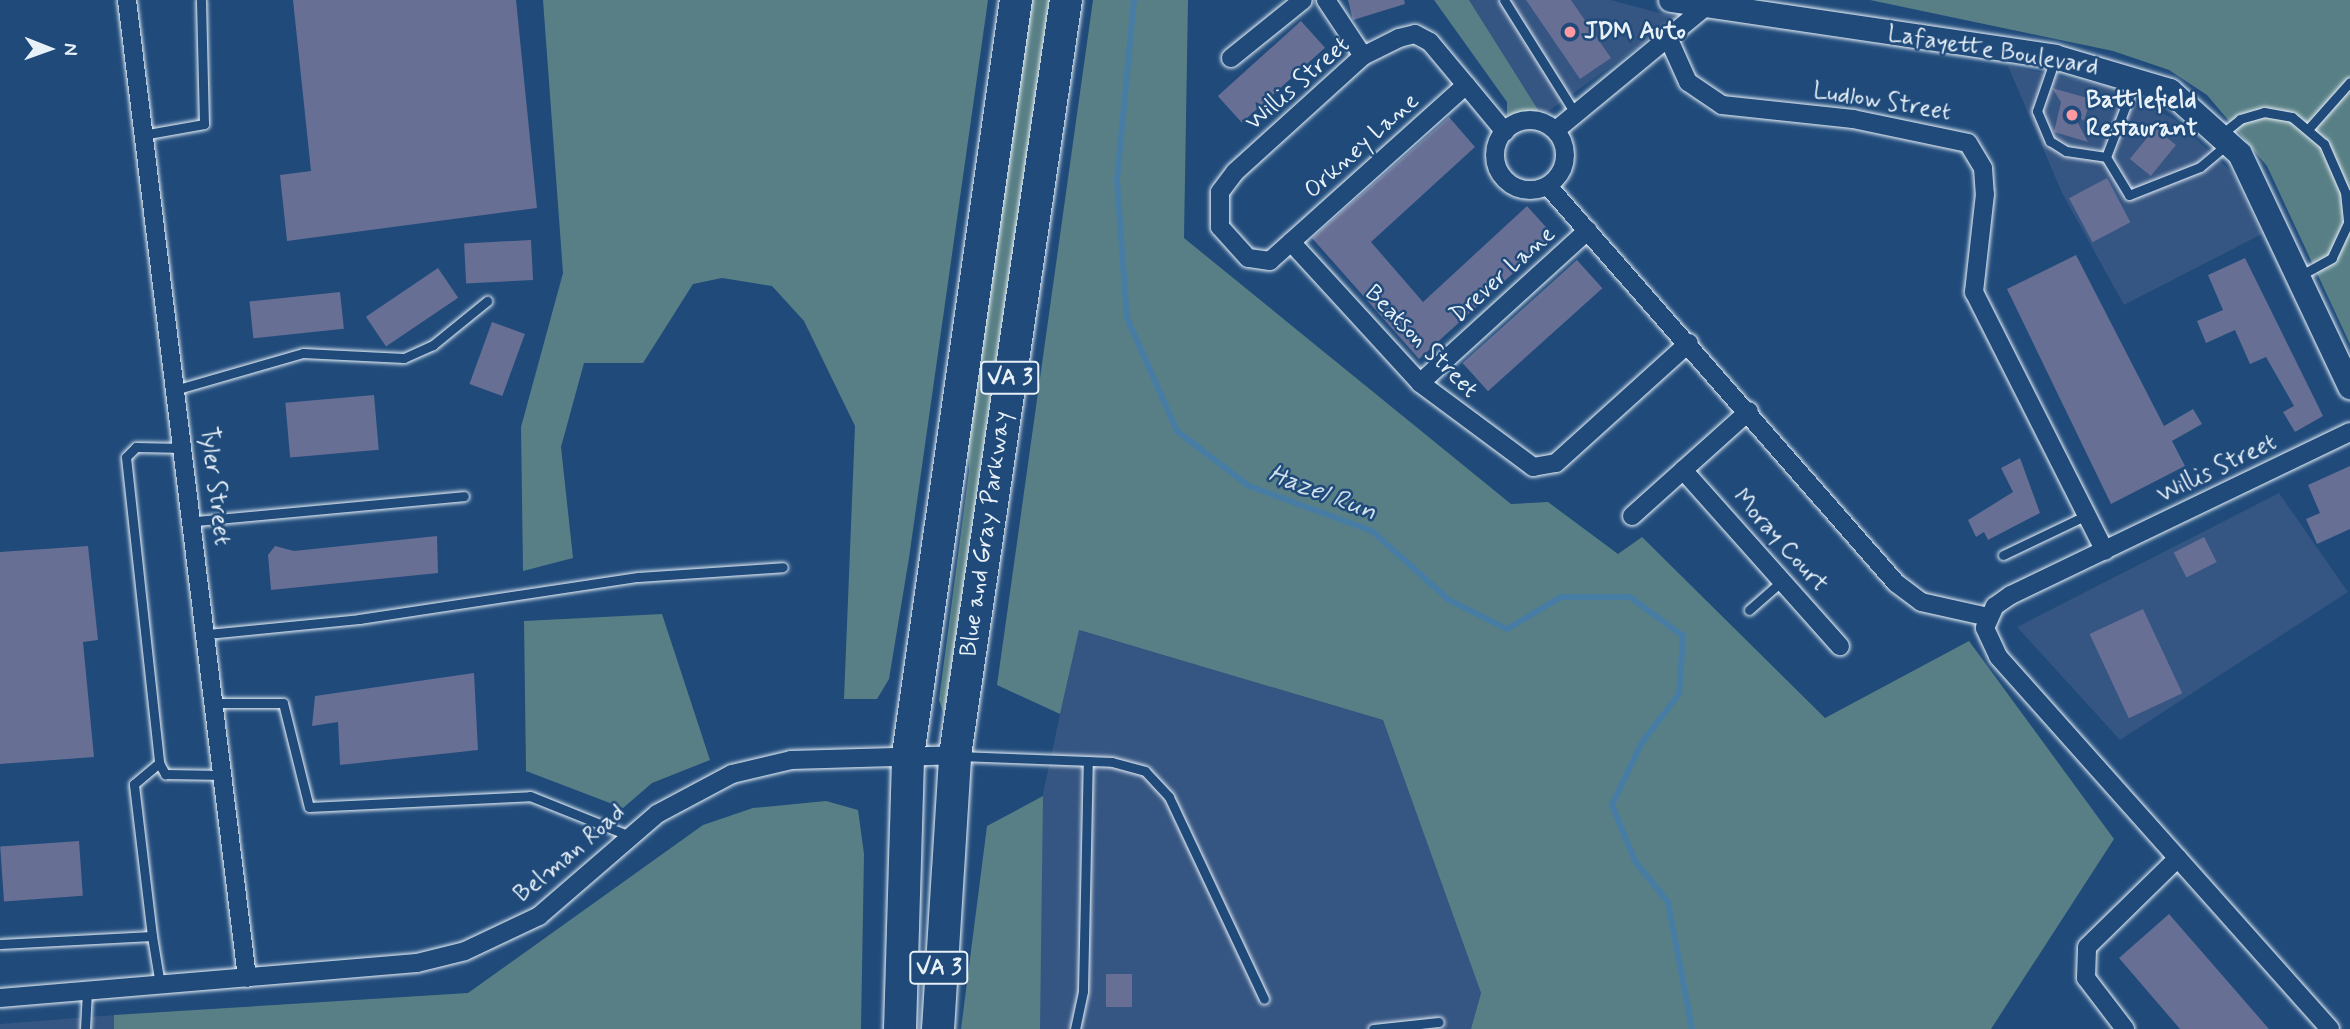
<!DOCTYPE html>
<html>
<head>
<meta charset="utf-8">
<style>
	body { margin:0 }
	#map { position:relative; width:2350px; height:1029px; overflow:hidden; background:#1f4a7a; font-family:Mynerve,sans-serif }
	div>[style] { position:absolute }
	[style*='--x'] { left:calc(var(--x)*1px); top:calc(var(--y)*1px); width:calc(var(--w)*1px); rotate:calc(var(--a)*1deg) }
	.built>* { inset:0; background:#355582 }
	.green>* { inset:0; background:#587f85 }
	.stream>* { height:6px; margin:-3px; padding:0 3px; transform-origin:3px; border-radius:3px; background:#477da4 }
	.building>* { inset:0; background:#676f95; transform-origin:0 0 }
	.roads { filter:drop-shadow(0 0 2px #e8f1f8) drop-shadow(0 0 2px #e8f1f8) }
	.lane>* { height:9px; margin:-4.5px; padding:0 4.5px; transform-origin:4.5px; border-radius:4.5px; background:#1f4a7a }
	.street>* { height:18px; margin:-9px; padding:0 9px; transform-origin:9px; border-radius:9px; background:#1f4a7a }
	.street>.ring { margin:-9px; padding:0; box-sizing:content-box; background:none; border:18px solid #1f4a7a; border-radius:50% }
	.secondary>* { height:24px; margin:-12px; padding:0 12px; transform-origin:12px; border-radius:12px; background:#1f4a7a }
	.highway>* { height:32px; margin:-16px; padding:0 16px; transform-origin:16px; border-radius:16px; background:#1f4a7a }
	.dots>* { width:19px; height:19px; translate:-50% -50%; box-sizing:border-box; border:4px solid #1f4a7a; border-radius:50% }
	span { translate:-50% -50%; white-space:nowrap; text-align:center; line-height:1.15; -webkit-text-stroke:5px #1f4a7a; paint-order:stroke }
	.shield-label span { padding:2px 5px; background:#1f4a7a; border:2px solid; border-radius:5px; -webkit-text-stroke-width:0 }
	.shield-label { font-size:23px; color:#e8f1f8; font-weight:700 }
	.poi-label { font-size:24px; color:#e8f1f8; font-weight:700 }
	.left { translate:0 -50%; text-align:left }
	.street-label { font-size:24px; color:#e8f1f8 }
	.water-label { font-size:26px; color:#d0e0eb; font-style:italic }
	.north { position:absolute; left:14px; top:14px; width:70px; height:70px; -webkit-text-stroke:5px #1f4a7a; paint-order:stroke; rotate:91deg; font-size:19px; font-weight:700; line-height:28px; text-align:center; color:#e8f1f8 }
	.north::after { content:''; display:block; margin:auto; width:24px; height:32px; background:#e8f1f8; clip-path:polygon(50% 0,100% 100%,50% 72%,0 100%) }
</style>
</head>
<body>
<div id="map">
	<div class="built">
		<i style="clip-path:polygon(1469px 0,1611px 0,1678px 18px,1542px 116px)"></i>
		<i style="clip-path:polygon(2008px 66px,2112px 87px,2174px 119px,2232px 172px,2262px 234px,2124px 305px,2062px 193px)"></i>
		<i style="clip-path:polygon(2279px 493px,2348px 592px,2120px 740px,2017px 627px)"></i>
		<i style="clip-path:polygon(1078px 630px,1383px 720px,1481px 993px,1471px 1029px,1039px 1029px,1040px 808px)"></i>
		<i style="clip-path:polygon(114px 1015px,114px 1029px,0 1029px,0 1024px)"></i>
	</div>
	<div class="green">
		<i style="clip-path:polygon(543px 0,988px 0,909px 558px,889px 679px,877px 699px,844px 699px,855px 426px,804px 321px,772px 286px,722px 278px,693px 284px,643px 363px,584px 363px,561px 447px,573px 558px,523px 571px,521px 427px,563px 273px)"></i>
		<i style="clip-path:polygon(1029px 0,1055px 0,944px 715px,939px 700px,969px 471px,967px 427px)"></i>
		<i style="clip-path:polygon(1093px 0,1188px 0,1184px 238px,1511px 504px,1548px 502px,1618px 554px,1642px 537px,1825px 718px,1969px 641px,2114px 839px,1991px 1029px,1471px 1029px,1481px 993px,1383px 720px,1079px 630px,1060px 714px,997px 685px)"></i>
		<i style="clip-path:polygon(1434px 0,1469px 0,1542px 116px,1507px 115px,1507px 102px)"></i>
		<i style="clip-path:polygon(1870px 0,2350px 0,2350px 344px,2267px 166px,2207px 95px,2169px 70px,2113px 51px)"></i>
		<i style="clip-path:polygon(662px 614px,710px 760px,652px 783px,623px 808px,526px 771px,524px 621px)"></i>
		<i style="clip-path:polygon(1043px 796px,1040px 1029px,961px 1029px,987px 826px)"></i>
		<i style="clip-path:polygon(826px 801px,858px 810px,864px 854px,861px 1029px,114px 1029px,114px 1015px,468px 993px,703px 825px,753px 808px)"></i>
	</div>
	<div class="stream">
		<i style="--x:1134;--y:0;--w:181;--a:95.4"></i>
		<i style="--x:1117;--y:180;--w:138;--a:85.9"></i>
		<i style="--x:1127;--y:318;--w:124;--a:66.1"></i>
		<i style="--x:1177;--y:431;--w:91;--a:37.4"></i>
		<i style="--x:1249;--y:486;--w:131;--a:20.1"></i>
		<i style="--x:1372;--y:531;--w:103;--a:41.9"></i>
		<i style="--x:1449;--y:600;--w:65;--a:26.6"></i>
		<i style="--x:1507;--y:629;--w:63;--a:-30.7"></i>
		<i style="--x:1561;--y:597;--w:69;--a:0"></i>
		<i style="--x:1630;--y:597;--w:66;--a:36.3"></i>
		<i style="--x:1683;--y:636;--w:58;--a:93.9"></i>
		<i style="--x:1679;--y:694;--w:63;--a:127.2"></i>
		<i style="--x:1641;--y:744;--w:68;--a:115.4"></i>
		<i style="--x:1612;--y:805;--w:61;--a:67.7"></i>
		<i style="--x:1635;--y:861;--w:53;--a:51.2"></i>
		<i style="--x:1668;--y:902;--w:129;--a:79.3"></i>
	</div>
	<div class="building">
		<i style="clip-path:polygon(293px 0,516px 0,537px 208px,287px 241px,280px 175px,311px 171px)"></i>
		<i style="clip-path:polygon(1348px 0,1404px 0,1405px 4px,1353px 20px)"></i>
		<i style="clip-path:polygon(1526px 0,1571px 0,1611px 58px,1580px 79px)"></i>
		<i style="left:1301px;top:21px;width:36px;height:112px;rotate:48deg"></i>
		<i style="clip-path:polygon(2052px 88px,2091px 99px,2084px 121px,2071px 110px,2088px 142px,2054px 132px,2061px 102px)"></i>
		<i style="clip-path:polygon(1449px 117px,1475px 147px,1371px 242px,1423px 302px,1527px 206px,1554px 236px,1419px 359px,1312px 238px)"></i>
		<i style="left:2155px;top:128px;width:27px;height:40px;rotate:39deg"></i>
		<i style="left:2107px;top:178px;width:50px;height:43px;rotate:62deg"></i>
		<i style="left:531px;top:240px;width:40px;height:67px;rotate:87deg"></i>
		<i style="clip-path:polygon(2076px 255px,2164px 426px,2193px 409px,2202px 424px,2172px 441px,2185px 466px,2111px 504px,2007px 289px)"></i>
		<i style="clip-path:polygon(2245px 258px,2323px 416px,2295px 432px,2283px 412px,2294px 406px,2266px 357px,2250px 364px,2235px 330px,2206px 343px,2197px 321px,2223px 310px,2208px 275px)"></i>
		<i style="left:1577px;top:260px;width:38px;height:154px;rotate:48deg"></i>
		<i style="left:438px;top:268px;width:36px;height:87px;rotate:56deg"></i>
		<i style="left:340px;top:292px;width:37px;height:91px;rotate:84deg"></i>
		<i style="left:492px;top:322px;width:35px;height:66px;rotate:20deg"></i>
		<i style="left:374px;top:395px;width:55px;height:89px;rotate:85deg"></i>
		<i style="clip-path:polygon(2020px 458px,2040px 513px,1988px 540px,1984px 532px,1976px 537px,1968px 520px,2013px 492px,2001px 468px)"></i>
		<i style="clip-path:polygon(2350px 466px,2350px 529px,2317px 544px,2306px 519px,2320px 513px,2308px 485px)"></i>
		<i style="clip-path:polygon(437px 536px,438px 573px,271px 590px,268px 555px,275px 546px,294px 551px)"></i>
		<i style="left:2204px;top:537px;width:28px;height:34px;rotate:63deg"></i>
		<i style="clip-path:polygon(88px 546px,98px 640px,83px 642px,94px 757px,0 764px,0 552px)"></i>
		<i style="left:2143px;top:609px;width:93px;height:59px;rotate:65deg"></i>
		<i style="clip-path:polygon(474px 673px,478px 750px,340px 765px,338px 722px,312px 726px,315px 696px)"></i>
		<i style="left:79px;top:841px;width:55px;height:79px;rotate:86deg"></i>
		<i style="clip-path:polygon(2169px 914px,2269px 1029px,2180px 1029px,2119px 958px)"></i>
		<i style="left:1106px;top:974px;width:26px;height:33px"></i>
	</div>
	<div class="roads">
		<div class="lane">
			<i style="--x:1504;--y:0;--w:133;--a:57.9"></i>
			<i style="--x:2055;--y:59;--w:55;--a:109.1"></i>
			<i style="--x:2037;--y:111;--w:33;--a:67"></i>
			<i style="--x:2050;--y:141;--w:19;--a:32"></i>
			<i style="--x:2066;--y:151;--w:40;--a:8.5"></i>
			<i style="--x:2106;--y:157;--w:44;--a:58.8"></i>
			<i style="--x:2129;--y:195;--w:76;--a:-21.5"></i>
			<i style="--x:2200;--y:167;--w:35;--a:-40"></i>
			<i style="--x:2310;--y:127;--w:60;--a:-48.4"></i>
			<i style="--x:2223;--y:133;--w:22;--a:-39"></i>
			<i style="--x:2240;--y:119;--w:25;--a:-16"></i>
			<i style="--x:2264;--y:112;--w:28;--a:10"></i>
			<i style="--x:2292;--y:117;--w:42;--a:40.2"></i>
			<i style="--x:2324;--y:144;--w:52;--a:66.4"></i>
			<i style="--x:2345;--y:192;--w:31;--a:84"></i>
			<i style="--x:2348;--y:223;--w:38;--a:115"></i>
			<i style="--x:2332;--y:258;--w:37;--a:151"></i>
			<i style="--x:148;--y:134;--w:57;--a:-10.1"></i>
			<i style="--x:204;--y:124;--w:124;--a:-91.4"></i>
			<i style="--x:2106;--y:157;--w:81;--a:-69.1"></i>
			<i style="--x:178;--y:389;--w:130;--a:-16.1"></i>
			<i style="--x:303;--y:353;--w:101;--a:2.8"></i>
			<i style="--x:404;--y:358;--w:32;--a:-24"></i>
			<i style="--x:433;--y:345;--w:70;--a:-39.2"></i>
			<i style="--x:185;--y:448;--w:49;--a:-178.8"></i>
			<i style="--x:136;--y:447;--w:14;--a:135"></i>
			<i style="--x:126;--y:457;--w:308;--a:83.8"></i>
			<i style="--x:159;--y:763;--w:13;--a:61"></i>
			<i style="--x:165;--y:774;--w:59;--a:1"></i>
			<i style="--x:195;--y:521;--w:270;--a:-5.3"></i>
			<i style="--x:2003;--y:555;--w:93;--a:-25.5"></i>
			<i style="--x:1749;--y:610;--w:44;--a:-41.3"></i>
			<i style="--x:207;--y:634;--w:153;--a:-5.6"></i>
			<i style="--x:359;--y:619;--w:282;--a:-8.6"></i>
			<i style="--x:638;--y:577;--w:145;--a:-3.9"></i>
			<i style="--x:216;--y:703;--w:67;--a:0"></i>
			<i style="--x:283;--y:703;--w:107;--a:76"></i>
			<i style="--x:309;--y:807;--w:221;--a:-2.8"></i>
			<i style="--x:530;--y:796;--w:108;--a:21.8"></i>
			<i style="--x:959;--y:756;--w:153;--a:2.2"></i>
			<i style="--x:1112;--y:762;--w:34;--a:15"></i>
			<i style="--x:1145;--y:771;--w:35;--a:47"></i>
			<i style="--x:1169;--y:797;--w:223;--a:64.8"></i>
			<i style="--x:152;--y:936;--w:153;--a:-96.8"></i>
			<i style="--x:134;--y:784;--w:33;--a:-40"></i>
			<i style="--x:0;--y:944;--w:152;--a:-3"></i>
			<i style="--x:152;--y:936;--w:50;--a:80.7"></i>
			<i style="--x:85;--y:1029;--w:38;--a:-87"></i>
			<i style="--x:1075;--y:1029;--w:39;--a:-78"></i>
			<i style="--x:1083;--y:991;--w:230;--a:-88.8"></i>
			<i style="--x:1373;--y:1029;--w:66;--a:-6.1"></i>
		</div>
		<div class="street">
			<i style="--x:127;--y:0;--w:985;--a:83"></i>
			<i style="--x:1326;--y:0;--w:67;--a:56.5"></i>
			<i style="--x:1670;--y:42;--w:44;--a:65.8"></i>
			<i style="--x:1688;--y:82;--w:41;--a:34.1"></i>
			<i style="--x:1722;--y:105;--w:132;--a:6.1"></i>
			<i style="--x:1853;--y:119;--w:117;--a:11.8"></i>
			<i style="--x:1968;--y:143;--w:29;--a:59"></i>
			<i style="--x:1983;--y:168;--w:26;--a:86"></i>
			<i style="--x:1985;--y:194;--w:99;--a:96.4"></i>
			<i style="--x:1974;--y:292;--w:290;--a:63.2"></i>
			<i style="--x:1231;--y:58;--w:92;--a:-38.9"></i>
			<i style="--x:1466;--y:85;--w:263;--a:138.1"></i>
			<i style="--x:1270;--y:261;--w:22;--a:-172"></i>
			<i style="--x:1248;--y:258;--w:42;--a:-132.1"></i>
			<i style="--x:1220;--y:227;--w:35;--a:-90"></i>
			<i style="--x:1220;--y:192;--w:25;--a:-53"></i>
			<i style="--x:1235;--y:172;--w:173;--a:-42.2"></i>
			<i style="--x:1363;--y:56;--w:40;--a:-26.6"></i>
			<i style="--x:1399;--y:38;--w:16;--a:-14"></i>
			<i style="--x:1415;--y:34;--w:17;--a:28"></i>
			<i style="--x:1430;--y:42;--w:56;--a:50.1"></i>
			<i style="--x:1466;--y:85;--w:61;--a:50.3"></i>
			<i class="ring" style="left:1495px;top:120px;width:52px;height:52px"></i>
			<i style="--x:1556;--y:130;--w:192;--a:-39.5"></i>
			<i style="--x:1548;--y:186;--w:528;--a:48.76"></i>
			<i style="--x:1896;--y:583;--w:31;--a:37"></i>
			<i style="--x:1921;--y:602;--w:69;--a:12.6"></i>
			<i style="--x:1291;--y:242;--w:191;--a:47.5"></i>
			<i style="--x:1420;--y:383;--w:141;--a:36.6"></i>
			<i style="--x:1533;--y:467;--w:23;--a:-10"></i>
			<i style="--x:1556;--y:463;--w:179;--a:-42.1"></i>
			<i style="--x:1420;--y:383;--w:227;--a:-42.3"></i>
			<i style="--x:1683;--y:470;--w:236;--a:48.3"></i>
			<i style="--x:1632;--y:516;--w:157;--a:-41.9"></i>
			<i style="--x:0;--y:998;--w:418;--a:-4.8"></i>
			<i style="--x:417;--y:963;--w:49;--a:-14"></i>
			<i style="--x:465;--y:951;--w:82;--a:-25.3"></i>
			<i style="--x:539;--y:916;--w:156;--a:-40.8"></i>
			<i style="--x:657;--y:814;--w:85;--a:-28.1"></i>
			<i style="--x:732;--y:774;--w:61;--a:-13.3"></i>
			<i style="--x:791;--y:760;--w:164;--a:-1.7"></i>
			<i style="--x:2125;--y:1029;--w:64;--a:-127.4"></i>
			<i style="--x:2086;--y:978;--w:31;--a:-88"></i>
			<i style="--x:2087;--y:947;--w:127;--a:-44.4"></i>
			<i style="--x:2330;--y:1029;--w:499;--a:-131.7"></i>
			<i style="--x:1998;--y:656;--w:31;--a:-115"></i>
			<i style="--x:1985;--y:628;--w:24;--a:-66"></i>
			<i style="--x:1995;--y:606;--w:19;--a:-35"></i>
			<i style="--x:2011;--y:595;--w:376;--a:-25.7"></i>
		</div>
		<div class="secondary">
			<i style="--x:1671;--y:0;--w:388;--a:8.4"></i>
			<i style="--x:2055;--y:57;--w:120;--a:16.5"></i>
			<i style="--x:2170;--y:91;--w:94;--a:42"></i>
			<i style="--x:2240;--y:154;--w:258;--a:64.7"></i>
		</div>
		<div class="highway">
			<i style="--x:900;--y:1029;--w:274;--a:-88.3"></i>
			<i style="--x:908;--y:755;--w:763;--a:-81.86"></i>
			<i style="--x:938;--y:1029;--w:275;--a:-86.4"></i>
			<i style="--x:955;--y:755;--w:763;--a:-81.64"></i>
		</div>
	</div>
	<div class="dots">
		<i style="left:1570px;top:32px;background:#ff9aa2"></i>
		<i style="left:2072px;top:115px;background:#ff9aa2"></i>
	</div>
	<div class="shield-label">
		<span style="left:1010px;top:378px">VA 3</span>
		<span style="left:939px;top:968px">VA 3</span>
	</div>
	<div class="poi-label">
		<span class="left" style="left:1584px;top:32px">JDM Auto</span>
		<span class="left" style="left:2086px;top:115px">Battlefield<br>Restaurant</span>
	</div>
	<div class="street-label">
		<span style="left:1993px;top:51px;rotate:9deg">Lafayette Boulevard</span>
		<span style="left:1298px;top:84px;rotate:-41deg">Willis Street</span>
		<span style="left:1882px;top:102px;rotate:9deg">Ludlow Street</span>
		<span style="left:1362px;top:146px;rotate:-42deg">Orkney Lane</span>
		<span style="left:1503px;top:275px;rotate:-42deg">Drever Lane</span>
		<span style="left:1421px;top:342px;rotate:45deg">Beatson Street</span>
		<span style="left:2217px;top:469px;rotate:-26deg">Willis Street</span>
		<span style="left:215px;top:486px;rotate:83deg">Tyler Street</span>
		<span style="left:986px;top:534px;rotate:-82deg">Blue and Gray Parkway</span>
		<span style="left:1780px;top:541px;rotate:48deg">Moray Court</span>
		<span style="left:570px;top:854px;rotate:-40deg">Belman Road</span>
	</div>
	<div class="water-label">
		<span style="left:1322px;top:494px;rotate:21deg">Hazel Run</span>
	</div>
	<div class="north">N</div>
</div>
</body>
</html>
